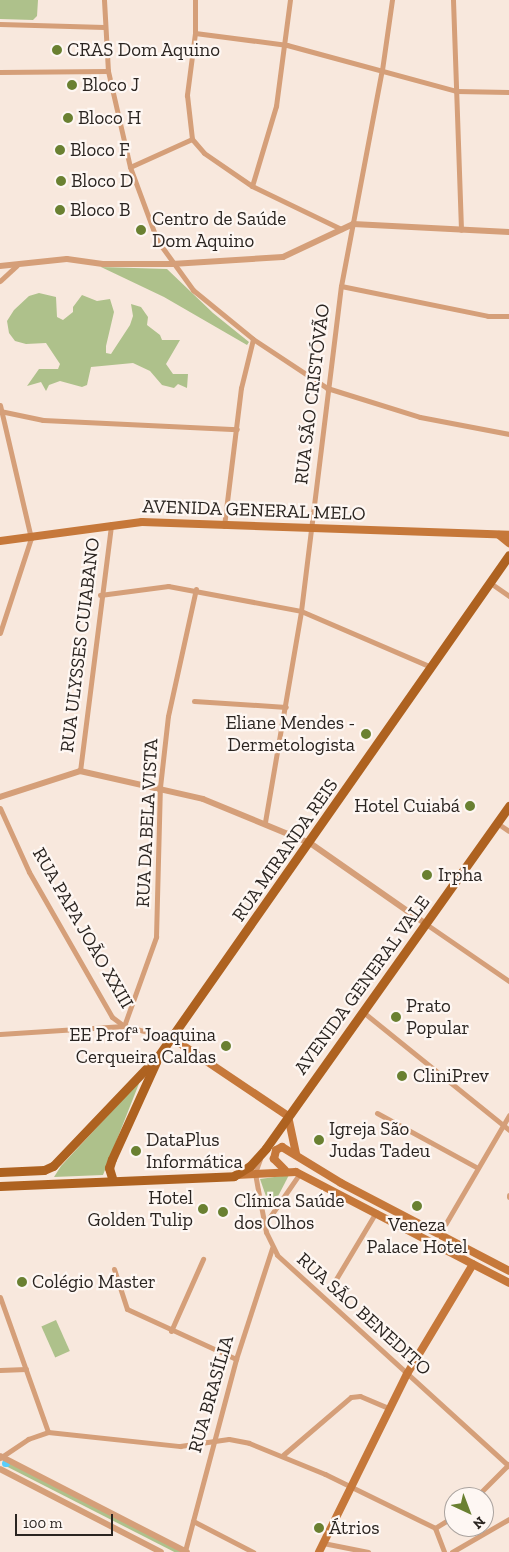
<!DOCTYPE html>
<html>
<head>
<meta charset="utf-8">
<style>
	body { margin:0 }
	#map { position:relative; width:509px; height:1552px; overflow:hidden; background:#f8e8dd; font-family:"Zilla Slab",serif }
	div>[style] { position:absolute }
	[style*='--x'] { left:calc(var(--x)*1px); top:calc(var(--y)*1px); width:calc(var(--w)*1px); rotate:calc(var(--a)*1deg) }
	.green>* { inset:0; background:#aec18b; transform-origin:0 0 }
	.canal>* { height:7px; margin:-3.5px; padding:0 3.5px; transform-origin:3.5px; border-radius:3.5px; background:#59cefc }
	.minor>* { height:5px; margin:-2.5px; padding:0 2.5px; transform-origin:2.5px; border-radius:2.5px; background:#d59f79 }
	.tertiary>* { height:6px; margin:-3px; padding:0 3px; transform-origin:3px; border-radius:3px; background:#d59f79 }
	.secondary>* { height:8px; margin:-4px; padding:0 4px; transform-origin:4px; border-radius:4px; background:#c6783a }
	.primary>* { height:9px; margin:-4.5px; padding:0 4.5px; transform-origin:4.5px; border-radius:4.5px; background:#ae6220 }
	.dots>* { width:14px; height:14px; translate:-50% -50%; box-sizing:border-box; border:2px solid #fef7f3; border-radius:50% }
	span { translate:-50% -50%; white-space:nowrap; text-align:center; line-height:1.15; -webkit-text-stroke:4.5px #fef7f3; paint-order:stroke }
	.poi-label { font-size:19px; color:#2b2521 }
	.left { translate:0 -50%; text-align:left }
	.right { translate:-100% -50%; text-align:right }
	.street-label { font-size:19px; color:#2b2521 }
	.north { position:absolute; left:444px; top:1487px; width:50px; height:50px; box-sizing:border-box; background:#fef7f3; border:1px solid #aaa39f; border-radius:50%; rotate:137deg; font-size:14px; font-weight:700; line-height:20px; text-align:center; color:#2b2521 }
	.north::after { content:''; display:block; margin:auto; width:18px; height:22px; background:#6a8031; clip-path:polygon(50% 0,100% 100%,50% 72%,0 100%) }
	.scale { position:absolute; left:15px; top:1514px; width:98px; height:22px; box-sizing:border-box; border:2px solid #2b2521; border-top:0; padding-left:6px; font-size:15px; line-height:18px; white-space:nowrap; color:#2b2521; -webkit-text-stroke:4px #fef7f3; paint-order:stroke }
</style>
</head>
<body>
<div id="map">
	<div class="green">
		<i style="clip-path:polygon(0 0,38px 0,37px 16px,33px 20px,0 19px)"></i>
		<i style="clip-path:polygon(101px 267px,167px 269px,213px 313px,249px 342px,247px 345px,164px 297px)"></i>
		<i style="clip-path:polygon(39px 293px,56px 297px,57px 317px,63px 320px,73px 312px,73px 307px,82px 295px,97px 301px,110px 299px,114px 312px,106px 346px,106px 353px,111px 354px,130px 325px,133px 316px,131px 304px,141px 307px,148px 317px,147px 325px,160px 335px,162px 340px,180px 340px,166px 364px,173px 374px,188px 374px,187px 388px,178px 384px,174px 388px,162px 385px,150px 371px,133px 363px,91px 367px,87px 385px,82px 387px,60px 381px,49px 385px,46px 391px,41px 382px,27px 386px,39px 369px,58px 369px,60px 364px,46px 343px,26px 344px,15px 341px,9px 333px,7px 321px,14px 310px,29px 296px)"></i>
		<i style="clip-path:polygon(140px 1081px,103px 1175px,54px 1177px,61px 1166px)"></i>
		<i style="clip-path:polygon(289px 1175px,274px 1204px,269px 1205px,260px 1179px)"></i>
		<i style="left:56px;top:1320px;width:34px;height:16px;rotate:66deg"></i>
		<i style="left:7px;top:1460px;width:200px;height:6px;rotate:27deg"></i>
	</div>
	<div class="canal">
		<i style="--x:5;--y:1463;--w:1;--a:0"></i>
	</div>
	<div class="minor">
		<i style="--x:104;--y:0;--w:71;--a:86.8"></i>
		<i style="--x:108;--y:71;--w:98;--a:77.1"></i>
		<i style="--x:130;--y:167;--w:78;--a:69.7"></i>
		<i style="--x:157;--y:240;--w:62;--a:54.2"></i>
		<i style="--x:193;--y:290;--w:77;--a:39.2"></i>
		<i style="--x:253;--y:339;--w:89;--a:33.5"></i>
		<i style="--x:327;--y:388;--w:97;--a:17.3"></i>
		<i style="--x:420;--y:417;--w:91;--a:10.8"></i>
		<i style="--x:195;--y:0;--w:33;--a:90"></i>
		<i style="--x:195;--y:33;--w:63;--a:97.4"></i>
		<i style="--x:187;--y:95;--w:44;--a:83.5"></i>
		<i style="--x:192;--y:139;--w:18;--a:49"></i>
		<i style="--x:204;--y:153;--w:58;--a:34.5"></i>
		<i style="--x:252;--y:186;--w:99;--a:25.8"></i>
		<i style="--x:453;--y:0;--w:230;--a:88"></i>
		<i style="--x:0;--y:24;--w:104;--a:1.7"></i>
		<i style="--x:195;--y:33;--w:93;--a:7.4"></i>
		<i style="--x:287;--y:45;--w:175;--a:15.2"></i>
		<i style="--x:456;--y:91;--w:53;--a:1.1"></i>
		<i style="--x:0;--y:72;--w:108;--a:-0.5"></i>
		<i style="--x:130;--y:167;--w:68;--a:-24.3"></i>
		<i style="--x:252;--y:186;--w:84;--a:-73.3"></i>
		<i style="--x:276;--y:106;--w:107;--a:-82.5"></i>
		<i style="--x:0;--y:281;--w:23;--a:-43"></i>
		<i style="--x:341;--y:286;--w:150;--a:11.5"></i>
		<i style="--x:488;--y:316;--w:21;--a:0"></i>
		<i style="--x:0;--y:405;--w:137;--a:76.9"></i>
		<i style="--x:31;--y:538;--w:100;--a:108.1"></i>
		<i style="--x:0;--y:411;--w:44;--a:11.8"></i>
		<i style="--x:43;--y:420;--w:194;--a:2.7"></i>
		<i style="--x:224;--y:526;--w:139;--a:-83"></i>
		<i style="--x:241;--y:388;--w:50;--a:-76.2"></i>
		<i style="--x:489;--y:582;--w:24;--a:35"></i>
		<i style="--x:100;--y:595;--w:69;--a:-7.5"></i>
		<i style="--x:168;--y:586;--w:135;--a:10.6"></i>
		<i style="--x:301;--y:611;--w:142;--a:23.3"></i>
		<i style="--x:194;--y:701;--w:92;--a:3.7"></i>
		<i style="--x:80;--y:771;--w:249;--a:-82.8"></i>
		<i style="--x:0;--y:808;--w:70;--a:65.6"></i>
		<i style="--x:29;--y:872;--w:167;--a:60.2"></i>
		<i style="--x:112;--y:1017;--w:15;--a:37"></i>
		<i style="--x:124;--y:1026;--w:49;--a:14"></i>
		<i style="--x:265;--y:822;--w:214;--a:-80.3"></i>
		<i style="--x:301;--y:611;--w:327;--a:-83"></i>
		<i style="--x:341;--y:286;--w:220;--a:-79.3"></i>
		<i style="--x:382;--y:70;--w:71;--a:-81.9"></i>
		<i style="--x:497;--y:823;--w:14;--a:34"></i>
		<i style="--x:426;--y:924;--w:101;--a:34.5"></i>
		<i style="--x:363;--y:1012;--w:188;--a:38.9"></i>
		<i style="--x:124;--y:1026;--w:95;--a:-70.2"></i>
		<i style="--x:156;--y:937;--w:150;--a:-88.5"></i>
		<i style="--x:160;--y:787;--w:71;--a:-83.6"></i>
		<i style="--x:168;--y:716;--w:130;--a:-77.6"></i>
		<i style="--x:0;--y:1034;--w:124;--a:-3.7"></i>
		<i style="--x:377;--y:1113;--w:113;--a:28.6"></i>
		<i style="--x:260;--y:1159;--w:15;--a:110"></i>
		<i style="--x:255;--y:1173;--w:17;--a:80"></i>
		<i style="--x:258;--y:1190;--w:43;--a:79.2"></i>
		<i style="--x:266;--y:1232;--w:25;--a:64"></i>
		<i style="--x:277;--y:1255;--w:314;--a:42.3"></i>
		<i style="--x:509;--y:1195;--w:2;--a:90"></i>
		<i style="--x:265;--y:1224;--w:62;--a:-55.5"></i>
		<i style="--x:439;--y:1235;--w:139;--a:-59.7"></i>
		<i style="--x:114;--y:1269;--w:42;--a:72"></i>
		<i style="--x:127;--y:1309;--w:120;--a:24.6"></i>
		<i style="--x:330;--y:1289;--w:90;--a:-59.1"></i>
		<i style="--x:0;--y:1297;--w:143;--a:70.4"></i>
		<i style="--x:171;--y:1331;--w:79;--a:-66"></i>
		<i style="--x:0;--y:1370;--w:26;--a:-2"></i>
		<i style="--x:283;--y:1455;--w:89;--a:-40.5"></i>
		<i style="--x:351;--y:1397;--w:9;--a:-6"></i>
		<i style="--x:360;--y:1396;--w:33;--a:23"></i>
		<i style="--x:0;--y:1458;--w:34;--a:-34"></i>
		<i style="--x:28;--y:1439;--w:21;--a:-19"></i>
		<i style="--x:48;--y:1432;--w:133;--a:6.1"></i>
		<i style="--x:180;--y:1446;--w:49;--a:-8.1"></i>
		<i style="--x:229;--y:1439;--w:20;--a:11"></i>
		<i style="--x:249;--y:1443;--w:82;--a:22.2"></i>
		<i style="--x:325;--y:1474;--w:123;--a:26.1"></i>
		<i style="--x:435;--y:1528;--w:26;--a:69"></i>
		<i style="--x:476;--y:1497;--w:47;--a:-45"></i>
		<i style="--x:193;--y:1521;--w:68;--a:27.3"></i>
		<i style="--x:435;--y:1528;--w:22;--a:-32"></i>
		<i style="--x:323;--y:1543;--w:46;--a:11.3"></i>
		<i style="--x:185;--y:1551;--w:199;--a:-75.1"></i>
		<i style="--x:236;--y:1359;--w:117;--a:-72"></i>
		<i style="--x:452;--y:1552;--w:66;--a:-30.1"></i>
	</div>
	<div class="tertiary">
		<i style="--x:0;--y:266;--w:67;--a:-6"></i>
		<i style="--x:67;--y:259;--w:36;--a:8"></i>
		<i style="--x:103;--y:264;--w:69;--a:0"></i>
		<i style="--x:172;--y:264;--w:111;--a:-3.6"></i>
		<i style="--x:283;--y:257;--w:77;--a:-25.2"></i>
		<i style="--x:353;--y:224;--w:156;--a:2.9"></i>
		<i style="--x:0;--y:797;--w:84;--a:-18"></i>
		<i style="--x:80;--y:771;--w:126;--a:12.8"></i>
		<i style="--x:203;--y:799;--w:116;--a:22.4"></i>
		<i style="--x:310;--y:843;--w:141;--a:34.9"></i>
		<i style="--x:0;--y:1456;--w:210;--a:27.2"></i>
		<i style="--x:0;--y:1469;--w:181;--a:27.3"></i>
	</div>
	<div class="secondary">
		<i style="--x:499;--y:535;--w:13;--a:39"></i>
		<i style="--x:0;--y:541;--w:143;--a:-7.6"></i>
		<i style="--x:142;--y:522;--w:367;--a:2"></i>
		<i style="--x:172;--y:1038;--w:140;--a:33.9"></i>
		<i style="--x:288;--y:1116;--w:39;--a:78"></i>
		<i style="--x:285;--y:1170;--w:16;--a:-135"></i>
		<i style="--x:274;--y:1159;--w:9;--a:-77"></i>
		<i style="--x:276;--y:1150;--w:7;--a:-27"></i>
		<i style="--x:282;--y:1147;--w:69;--a:31.4"></i>
		<i style="--x:341;--y:1183;--w:190;--a:27.6"></i>
		<i style="--x:236;--y:1175;--w:60;--a:-2.9"></i>
		<i style="--x:296;--y:1172;--w:240;--a:27.5"></i>
		<i style="--x:319;--y:1552;--w:199;--a:-63.7"></i>
		<i style="--x:407;--y:1374;--w:128;--a:-59"></i>
	</div>
	<div class="primary">
		<i style="--x:0;--y:1172;--w:44;--a:-2.6"></i>
		<i style="--x:44;--y:1170;--w:10;--a:-24"></i>
		<i style="--x:53;--y:1166;--w:153;--a:-46.3"></i>
		<i style="--x:159;--y:1055;--w:610;--a:-55.01"></i>
		<i style="--x:113;--y:1181;--w:14;--a:-107"></i>
		<i style="--x:109;--y:1168;--w:9;--a:-72"></i>
		<i style="--x:112;--y:1159;--w:107;--a:-65.6"></i>
		<i style="--x:0;--y:1186;--w:234;--a:-2.4"></i>
		<i style="--x:234;--y:1176;--w:19;--a:-32"></i>
		<i style="--x:250;--y:1166;--w:24;--a:-48"></i>
		<i style="--x:266;--y:1148;--w:420;--a:-54.6"></i>
	</div>
	<div class="dots">
		<i style="left:57px;top:50px;background:#6a8031"></i>
		<i style="left:72px;top:85px;background:#6a8031"></i>
		<i style="left:68px;top:118px;background:#6a8031"></i>
		<i style="left:60px;top:150px;background:#6a8031"></i>
		<i style="left:61px;top:181px;background:#6a8031"></i>
		<i style="left:60px;top:210px;background:#6a8031"></i>
		<i style="left:141px;top:230px;background:#6a8031"></i>
		<i style="left:366px;top:734px;background:#6a8031"></i>
		<i style="left:470px;top:806px;background:#6a8031"></i>
		<i style="left:427px;top:875px;background:#6a8031"></i>
		<i style="left:396px;top:1017px;background:#6a8031"></i>
		<i style="left:226px;top:1046px;background:#6a8031"></i>
		<i style="left:402px;top:1076px;background:#6a8031"></i>
		<i style="left:319px;top:1140px;background:#6a8031"></i>
		<i style="left:136px;top:1151px;background:#6a8031"></i>
		<i style="left:417px;top:1206px;background:#6a8031"></i>
		<i style="left:203px;top:1209px;background:#6a8031"></i>
		<i style="left:223px;top:1212px;background:#6a8031"></i>
		<i style="left:22px;top:1282px;background:#6a8031"></i>
		<i style="left:319px;top:1528px;background:#6a8031"></i>
	</div>
	<div class="poi-label">
		<span class="left" style="left:67px;top:50px">CRAS Dom Aquino</span>
		<span class="left" style="left:82px;top:85px">Bloco J</span>
		<span class="left" style="left:78px;top:118px">Bloco H</span>
		<span class="left" style="left:70px;top:150px">Bloco F</span>
		<span class="left" style="left:71px;top:181px">Bloco D</span>
		<span class="left" style="left:70px;top:210px">Bloco B</span>
		<span class="left" style="left:152px;top:230px">Centro de Saúde<br>Dom Aquino</span>
		<span class="right" style="left:355px;top:734px">Eliane Mendes -<br>Dermetologista</span>
		<span class="right" style="left:460px;top:806px">Hotel Cuiabá</span>
		<span class="left" style="left:438px;top:875px">Irpha</span>
		<span class="left" style="left:406px;top:1017px">Prato<br>Popular</span>
		<span class="right" style="left:216px;top:1046px">EE Profª Joaquina<br>Cerqueira Caldas</span>
		<span class="left" style="left:413px;top:1076px">CliniPrev</span>
		<span class="left" style="left:329px;top:1140px">Igreja São<br>Judas Tadeu</span>
		<span class="left" style="left:146px;top:1151px">DataPlus<br>Informática</span>
		<span class="right" style="left:193px;top:1209px">Hotel<br>Golden Tulip</span>
		<span class="left" style="left:234px;top:1212px">Clínica Saúde<br>dos Olhos</span>
		<span style="left:417px;top:1236px">Veneza<br>Palace Hotel</span>
		<span class="left" style="left:32px;top:1282px">Colégio Master</span>
		<span class="left" style="left:329px;top:1528px">Átrios</span>
	</div>
	<div class="street-label">
		<span style="left:312px;top:394px;rotate:-83deg">RUA SÃO CRISTÓVÃO</span>
		<span style="left:254px;top:510px;rotate:2deg">AVENIDA GENERAL MELO</span>
		<span style="left:80px;top:645px;rotate:-83deg">RUA ULYSSES CUIABANO</span>
		<span style="left:147px;top:823px;rotate:-87deg">RUA DA BELA VISTA</span>
		<span style="left:285px;top:850px;rotate:-55deg">RUA MIRANDA REIS</span>
		<span style="left:83px;top:928px;rotate:60deg">RUA PAPA JOÃO XXIII</span>
		<span style="left:362px;top:985px;rotate:-54deg">AVENIDA GENERAL VALE</span>
		<span style="left:364px;top:1314px;rotate:42deg">RUA SÃO BENEDITO</span>
		<span style="left:211px;top:1394px;rotate:-74deg">RUA BRASÍLIA</span>
	</div>
	<div class="north">N</div>
	<div class="scale">100 m</div>
</div>
</body>
</html>
